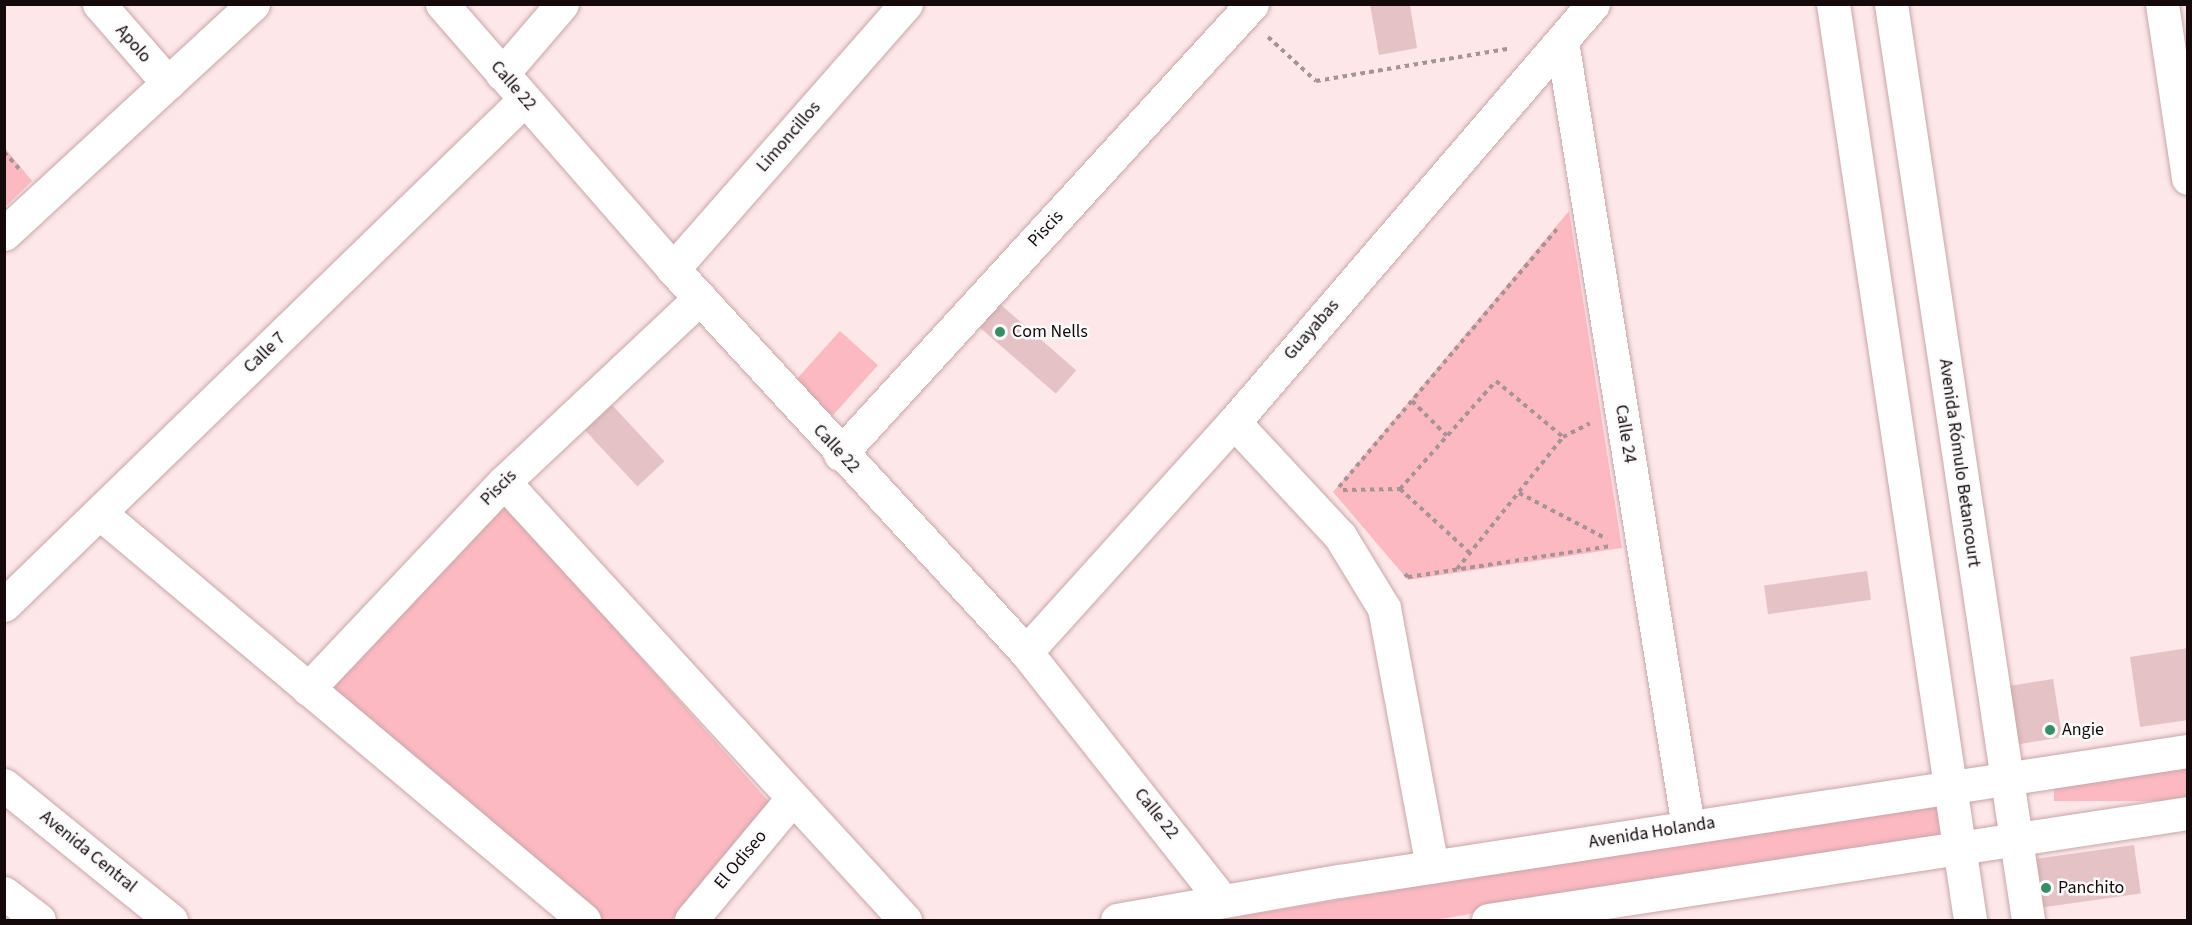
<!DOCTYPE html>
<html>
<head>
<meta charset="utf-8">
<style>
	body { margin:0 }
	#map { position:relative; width:2192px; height:925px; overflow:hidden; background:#fde7e9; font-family:"Source Sans 3",sans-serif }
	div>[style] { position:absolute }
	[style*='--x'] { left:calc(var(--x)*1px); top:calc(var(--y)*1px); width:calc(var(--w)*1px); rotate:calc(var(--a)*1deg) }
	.green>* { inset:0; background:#fcb9c1; transform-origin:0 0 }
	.building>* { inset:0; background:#e5c2c6; transform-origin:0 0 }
	.path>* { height:4px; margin-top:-2px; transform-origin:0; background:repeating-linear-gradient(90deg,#a59395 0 4.5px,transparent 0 9px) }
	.roads { filter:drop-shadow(0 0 2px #c8a6a9) drop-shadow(0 0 2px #c8a6a9) }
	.minor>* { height:33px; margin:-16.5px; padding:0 16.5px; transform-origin:16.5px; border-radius:16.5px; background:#fff }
	.tertiary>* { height:33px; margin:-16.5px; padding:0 16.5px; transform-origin:16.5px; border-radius:16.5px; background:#fff }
	.secondary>* { height:33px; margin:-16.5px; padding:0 16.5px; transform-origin:16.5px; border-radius:16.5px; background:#fff }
	.dots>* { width:16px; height:16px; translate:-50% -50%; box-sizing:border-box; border:3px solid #fbfbfb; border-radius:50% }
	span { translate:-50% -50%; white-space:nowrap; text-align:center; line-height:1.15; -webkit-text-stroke:5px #fbfbfb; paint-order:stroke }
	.street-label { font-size:18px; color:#14090b }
	.poi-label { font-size:18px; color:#14090b }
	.left { translate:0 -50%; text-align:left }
	.frame { position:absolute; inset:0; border:6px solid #14090b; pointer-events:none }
</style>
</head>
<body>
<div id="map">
	<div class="green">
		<i style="clip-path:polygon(5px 148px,32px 181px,5px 207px,4px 207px)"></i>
		<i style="clip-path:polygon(1569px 211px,1622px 548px,1408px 580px,1333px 492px)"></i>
		<i style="left:840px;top:331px;width:51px;height:69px;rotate:42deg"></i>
		<i style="clip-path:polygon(506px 505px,769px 802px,672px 920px,603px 920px,332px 689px)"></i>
		<i style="left:2187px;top:765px;width:36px;height:133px;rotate:90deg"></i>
		<i style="clip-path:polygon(1936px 799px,1940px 838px,1434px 920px,1218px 920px)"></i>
	</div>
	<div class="building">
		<i style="clip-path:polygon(1370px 5px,1410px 5px,1417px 48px,1379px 55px)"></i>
		<i style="left:1000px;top:304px;width:101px;height:31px;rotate:41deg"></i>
		<i style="left:612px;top:405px;width:77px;height:37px;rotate:47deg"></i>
		<i style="left:1867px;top:571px;width:29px;height:104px;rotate:82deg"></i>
		<i style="clip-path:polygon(2188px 648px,2188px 720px,2140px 727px,2130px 657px)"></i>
		<i style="left:2053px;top:679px;width:59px;height:46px;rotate:81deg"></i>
		<i style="left:2134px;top:845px;width:49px;height:102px;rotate:82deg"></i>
	</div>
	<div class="path">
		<i style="--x:1268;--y:37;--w:65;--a:42.5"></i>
		<i style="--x:1316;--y:81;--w:195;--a:-9.5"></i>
		<i style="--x:4;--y:152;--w:27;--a:48"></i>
		<i style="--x:1412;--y:401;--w:49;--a:45"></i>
		<i style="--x:1339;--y:487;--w:341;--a:-49.8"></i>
		<i style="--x:1400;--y:489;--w:144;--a:-48.4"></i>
		<i style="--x:1496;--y:381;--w:87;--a:39.9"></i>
		<i style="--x:1343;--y:490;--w:57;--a:-1"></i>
		<i style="--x:1400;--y:489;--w:93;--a:42.4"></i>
		<i style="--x:1519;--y:493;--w:99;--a:27.6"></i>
		<i style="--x:1457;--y:569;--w:169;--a:-51.2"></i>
		<i style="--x:1563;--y:437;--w:30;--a:-27"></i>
		<i style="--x:1405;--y:574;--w:4;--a:45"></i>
		<i style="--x:1408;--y:577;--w:204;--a:-8.7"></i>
	</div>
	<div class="roads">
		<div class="minor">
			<i style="--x:99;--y:4;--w:105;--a:48.9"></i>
			<i style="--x:442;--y:4;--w:352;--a:48.9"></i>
			<i style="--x:673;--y:269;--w:521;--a:47.33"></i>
			<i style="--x:1026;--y:652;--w:316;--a:51.7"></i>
			<i style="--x:2162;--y:4;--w:176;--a:81.5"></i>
			<i style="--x:1562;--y:41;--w:796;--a:80.89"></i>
			<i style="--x:502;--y:74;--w:92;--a:-49.4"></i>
			<i style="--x:4;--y:234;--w:339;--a:-42.7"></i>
			<i style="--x:673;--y:269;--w:353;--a:-48.7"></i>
			<i style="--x:1234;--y:422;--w:156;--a:47.1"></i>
			<i style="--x:1340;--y:536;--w:84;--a:58.6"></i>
			<i style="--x:1384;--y:608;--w:263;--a:79.5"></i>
			<i style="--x:840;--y:454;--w:610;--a:-47.52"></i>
			<i style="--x:504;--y:482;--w:594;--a:47.53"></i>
			<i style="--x:101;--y:514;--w:631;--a:40.05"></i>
			<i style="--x:4;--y:605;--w:725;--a:-44.16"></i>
			<i style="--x:1026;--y:652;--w:310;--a:-47.9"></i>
			<i style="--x:1234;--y:422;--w:551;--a:-49.34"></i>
			<i style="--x:308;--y:689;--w:285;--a:-46.6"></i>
			<i style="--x:504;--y:482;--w:269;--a:-43.2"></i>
			<i style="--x:691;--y:920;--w:156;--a:-50.2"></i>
		</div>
		<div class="tertiary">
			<i style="--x:1833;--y:4;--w:926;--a:81.49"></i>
			<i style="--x:1891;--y:4;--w:926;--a:81.49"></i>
			<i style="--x:1117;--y:920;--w:225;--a:-10"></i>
			<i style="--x:1339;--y:881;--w:859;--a:-8.71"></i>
			<i style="--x:1488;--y:920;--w:708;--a:-8.69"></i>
		</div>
		<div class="secondary">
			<i style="--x:4;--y:785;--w:215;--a:39"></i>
			<i style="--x:4;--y:893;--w:44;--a:37.6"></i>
		</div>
	</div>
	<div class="dots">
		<i style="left:1000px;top:332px;background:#348f66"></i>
		<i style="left:2050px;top:730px;background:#348f66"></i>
		<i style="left:2046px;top:888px;background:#348f66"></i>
	</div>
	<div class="street-label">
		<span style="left:133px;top:44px;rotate:49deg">Apolo</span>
		<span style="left:513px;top:86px;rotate:49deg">Calle 22</span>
		<span style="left:789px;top:137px;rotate:-49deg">Limoncillos</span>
		<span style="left:1046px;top:229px;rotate:-47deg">Piscis</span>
		<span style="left:1312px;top:330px;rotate:-49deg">Guayabas</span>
		<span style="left:265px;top:353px;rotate:-44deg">Calle 7</span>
		<span style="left:1625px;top:434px;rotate:81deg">Calle 24</span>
		<span style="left:836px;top:449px;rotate:47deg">Calle 22</span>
		<span style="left:1959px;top:463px;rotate:82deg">Avenida Rómulo Betancourt</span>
		<span style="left:499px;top:488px;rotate:-45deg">Piscis</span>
		<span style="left:1156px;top:814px;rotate:51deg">Calle 22</span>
		<span style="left:1652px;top:833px;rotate:-9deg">Avenida Holanda</span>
		<span style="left:88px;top:852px;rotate:39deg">Avenida Central</span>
		<span style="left:741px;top:860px;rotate:-50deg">El Odiseo</span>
	</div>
	<div class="poi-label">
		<span class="left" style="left:1012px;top:332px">Com Nells</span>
		<span class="left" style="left:2062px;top:730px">Angie</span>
		<span class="left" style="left:2058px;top:888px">Panchito</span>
	</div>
	<div class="frame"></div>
</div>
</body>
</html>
